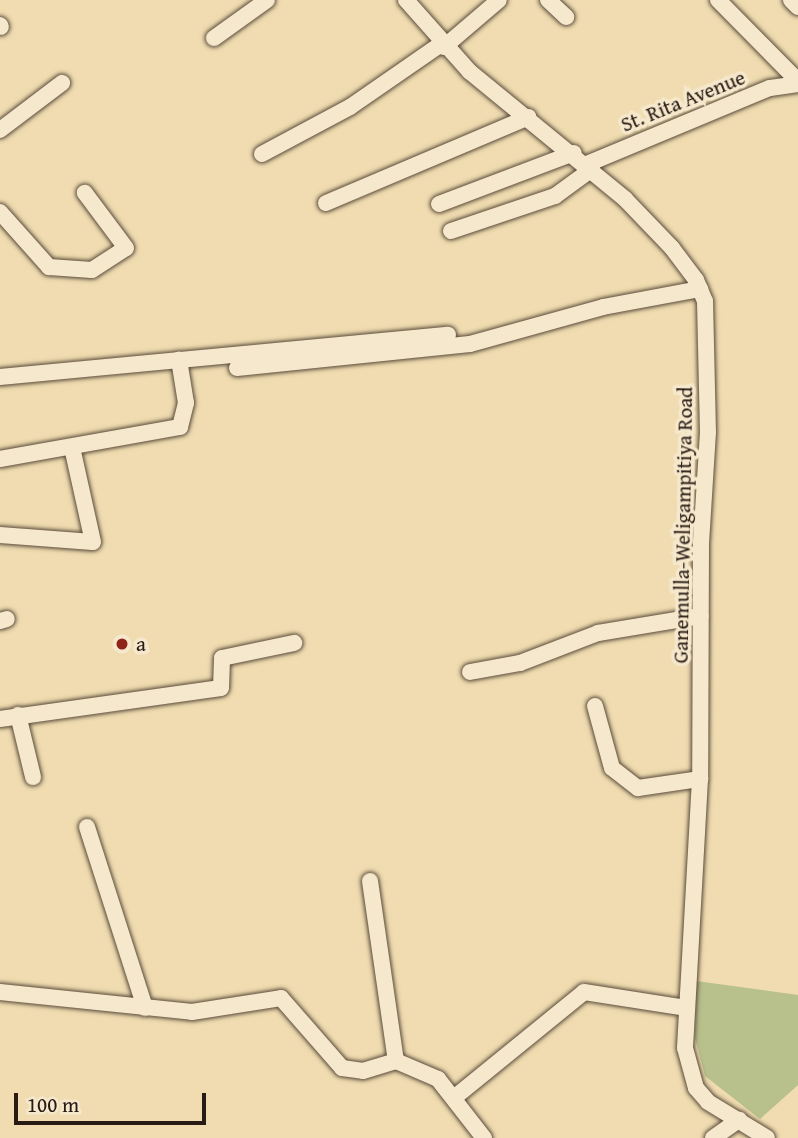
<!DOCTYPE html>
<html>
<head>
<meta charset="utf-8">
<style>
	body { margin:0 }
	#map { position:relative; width:798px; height:1138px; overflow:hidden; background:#f0dcb0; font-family:"Gentium Book Plus",serif }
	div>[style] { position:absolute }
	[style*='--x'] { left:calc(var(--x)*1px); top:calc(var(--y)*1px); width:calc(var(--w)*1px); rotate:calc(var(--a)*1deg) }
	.green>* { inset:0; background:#b8c08c }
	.roads { filter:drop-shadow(0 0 2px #5a4b3b) drop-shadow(0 0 2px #5a4b3b) }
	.minor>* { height:16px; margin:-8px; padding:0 8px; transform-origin:8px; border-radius:8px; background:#f5e8cc }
	.dots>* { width:19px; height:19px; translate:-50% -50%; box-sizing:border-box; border:4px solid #f5e8cc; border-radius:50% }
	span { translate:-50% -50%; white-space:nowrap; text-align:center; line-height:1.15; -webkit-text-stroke:7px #f5e8cc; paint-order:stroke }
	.street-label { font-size:21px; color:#281b14 }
	.poi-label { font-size:21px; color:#281b14 }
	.left { translate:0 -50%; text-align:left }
	.scale { position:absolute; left:14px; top:1093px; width:192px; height:32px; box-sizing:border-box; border:4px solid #281b14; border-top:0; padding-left:9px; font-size:21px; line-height:24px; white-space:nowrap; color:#281b14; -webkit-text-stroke:5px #f5e8cc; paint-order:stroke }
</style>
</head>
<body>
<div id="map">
	<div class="green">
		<i style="clip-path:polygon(696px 981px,798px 995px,798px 1085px,760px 1119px,705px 1076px,695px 1038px)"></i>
	</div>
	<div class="roads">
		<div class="minor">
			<i style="--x:406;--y:0;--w:96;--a:48.4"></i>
			<i style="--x:470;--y:72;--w:200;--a:39.3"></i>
			<i style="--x:625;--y:199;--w:68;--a:46.2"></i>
			<i style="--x:672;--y:248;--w:40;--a:53"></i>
			<i style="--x:696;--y:280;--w:23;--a:67"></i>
			<i style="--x:705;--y:301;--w:131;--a:88.7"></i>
			<i style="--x:708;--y:432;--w:111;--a:93.6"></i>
			<i style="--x:701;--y:543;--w:236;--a:90.2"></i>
			<i style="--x:700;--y:779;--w:269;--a:93.2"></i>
			<i style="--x:685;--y:1048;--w:41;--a:74.6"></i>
			<i style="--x:696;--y:1088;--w:18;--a:49"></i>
			<i style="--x:708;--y:1102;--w:69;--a:31.4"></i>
			<i style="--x:548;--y:0;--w:25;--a:43"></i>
			<i style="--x:718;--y:0;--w:114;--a:45.4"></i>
			<i style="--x:791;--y:0;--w:10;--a:45"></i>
			<i style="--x:0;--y:25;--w:2;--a:63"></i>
			<i style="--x:214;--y:38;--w:65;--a:-35.6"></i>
			<i style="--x:444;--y:47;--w:72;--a:-40.5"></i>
			<i style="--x:0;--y:130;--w:78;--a:-37.2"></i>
			<i style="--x:262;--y:154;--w:100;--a:-28.1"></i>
			<i style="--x:350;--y:107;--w:111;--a:-34.7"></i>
			<i style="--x:587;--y:164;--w:198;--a:-22.6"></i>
			<i style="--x:770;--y:88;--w:28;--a:-8"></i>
			<i style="--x:326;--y:203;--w:220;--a:-23"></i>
			<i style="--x:439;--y:204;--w:144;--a:-20.7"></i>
			<i style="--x:0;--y:212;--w:74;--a:48.3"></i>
			<i style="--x:49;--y:267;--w:43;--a:4"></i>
			<i style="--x:92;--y:270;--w:40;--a:-32.9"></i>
			<i style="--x:126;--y:248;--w:69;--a:-126.7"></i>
			<i style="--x:451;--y:231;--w:110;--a:-18.6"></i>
			<i style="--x:555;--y:196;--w:46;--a:-36.1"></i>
			<i style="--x:237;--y:368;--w:234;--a:-5.9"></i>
			<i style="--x:470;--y:344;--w:138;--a:-15.5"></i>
			<i style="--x:603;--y:307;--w:99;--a:-10.5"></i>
			<i style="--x:0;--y:377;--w:450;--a:-5.4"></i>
			<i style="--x:0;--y:459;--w:183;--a:-10.1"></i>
			<i style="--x:180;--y:427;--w:25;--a:-76"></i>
			<i style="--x:186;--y:403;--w:44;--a:-99.2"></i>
			<i style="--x:0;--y:535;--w:93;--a:4.3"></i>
			<i style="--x:93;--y:542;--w:97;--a:-102.5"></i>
			<i style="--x:0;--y:621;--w:7;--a:-16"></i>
			<i style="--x:470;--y:672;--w:51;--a:-10.2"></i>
			<i style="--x:520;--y:663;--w:84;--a:-21"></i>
			<i style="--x:598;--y:633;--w:104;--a:-9.4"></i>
			<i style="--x:595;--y:706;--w:64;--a:74.7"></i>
			<i style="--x:612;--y:768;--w:33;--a:38"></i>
			<i style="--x:638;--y:788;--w:63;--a:-8.3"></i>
			<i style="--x:18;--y:715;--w:64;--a:76.4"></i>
			<i style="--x:0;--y:719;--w:223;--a:-8"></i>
			<i style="--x:221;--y:688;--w:30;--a:-88"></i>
			<i style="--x:222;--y:658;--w:74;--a:-11.8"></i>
			<i style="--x:87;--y:827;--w:190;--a:72.2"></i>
			<i style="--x:370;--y:881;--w:182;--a:81.8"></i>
			<i style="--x:0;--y:992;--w:193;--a:5.9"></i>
			<i style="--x:192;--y:1012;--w:90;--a:-8.9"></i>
			<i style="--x:281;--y:998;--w:93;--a:48.9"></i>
			<i style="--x:342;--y:1068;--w:21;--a:8"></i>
			<i style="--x:363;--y:1071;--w:34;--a:-17"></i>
			<i style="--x:396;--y:1061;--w:46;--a:23.2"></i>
			<i style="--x:438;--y:1079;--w:75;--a:52.1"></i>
			<i style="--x:455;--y:1097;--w:166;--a:-39.1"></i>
			<i style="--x:584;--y:992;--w:103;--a:8.9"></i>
			<i style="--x:713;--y:1138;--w:32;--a:-35"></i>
		</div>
	</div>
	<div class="dots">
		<i style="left:122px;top:644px;background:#8f2418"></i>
	</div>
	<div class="street-label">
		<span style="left:683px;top:101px;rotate:-22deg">St. Rita Avenue</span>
		<span style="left:683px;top:525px;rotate:-89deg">Ganemulla-Weligampitiya Road</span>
	</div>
	<div class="poi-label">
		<span class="left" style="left:136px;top:644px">a</span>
	</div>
	<div class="scale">100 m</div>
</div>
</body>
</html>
